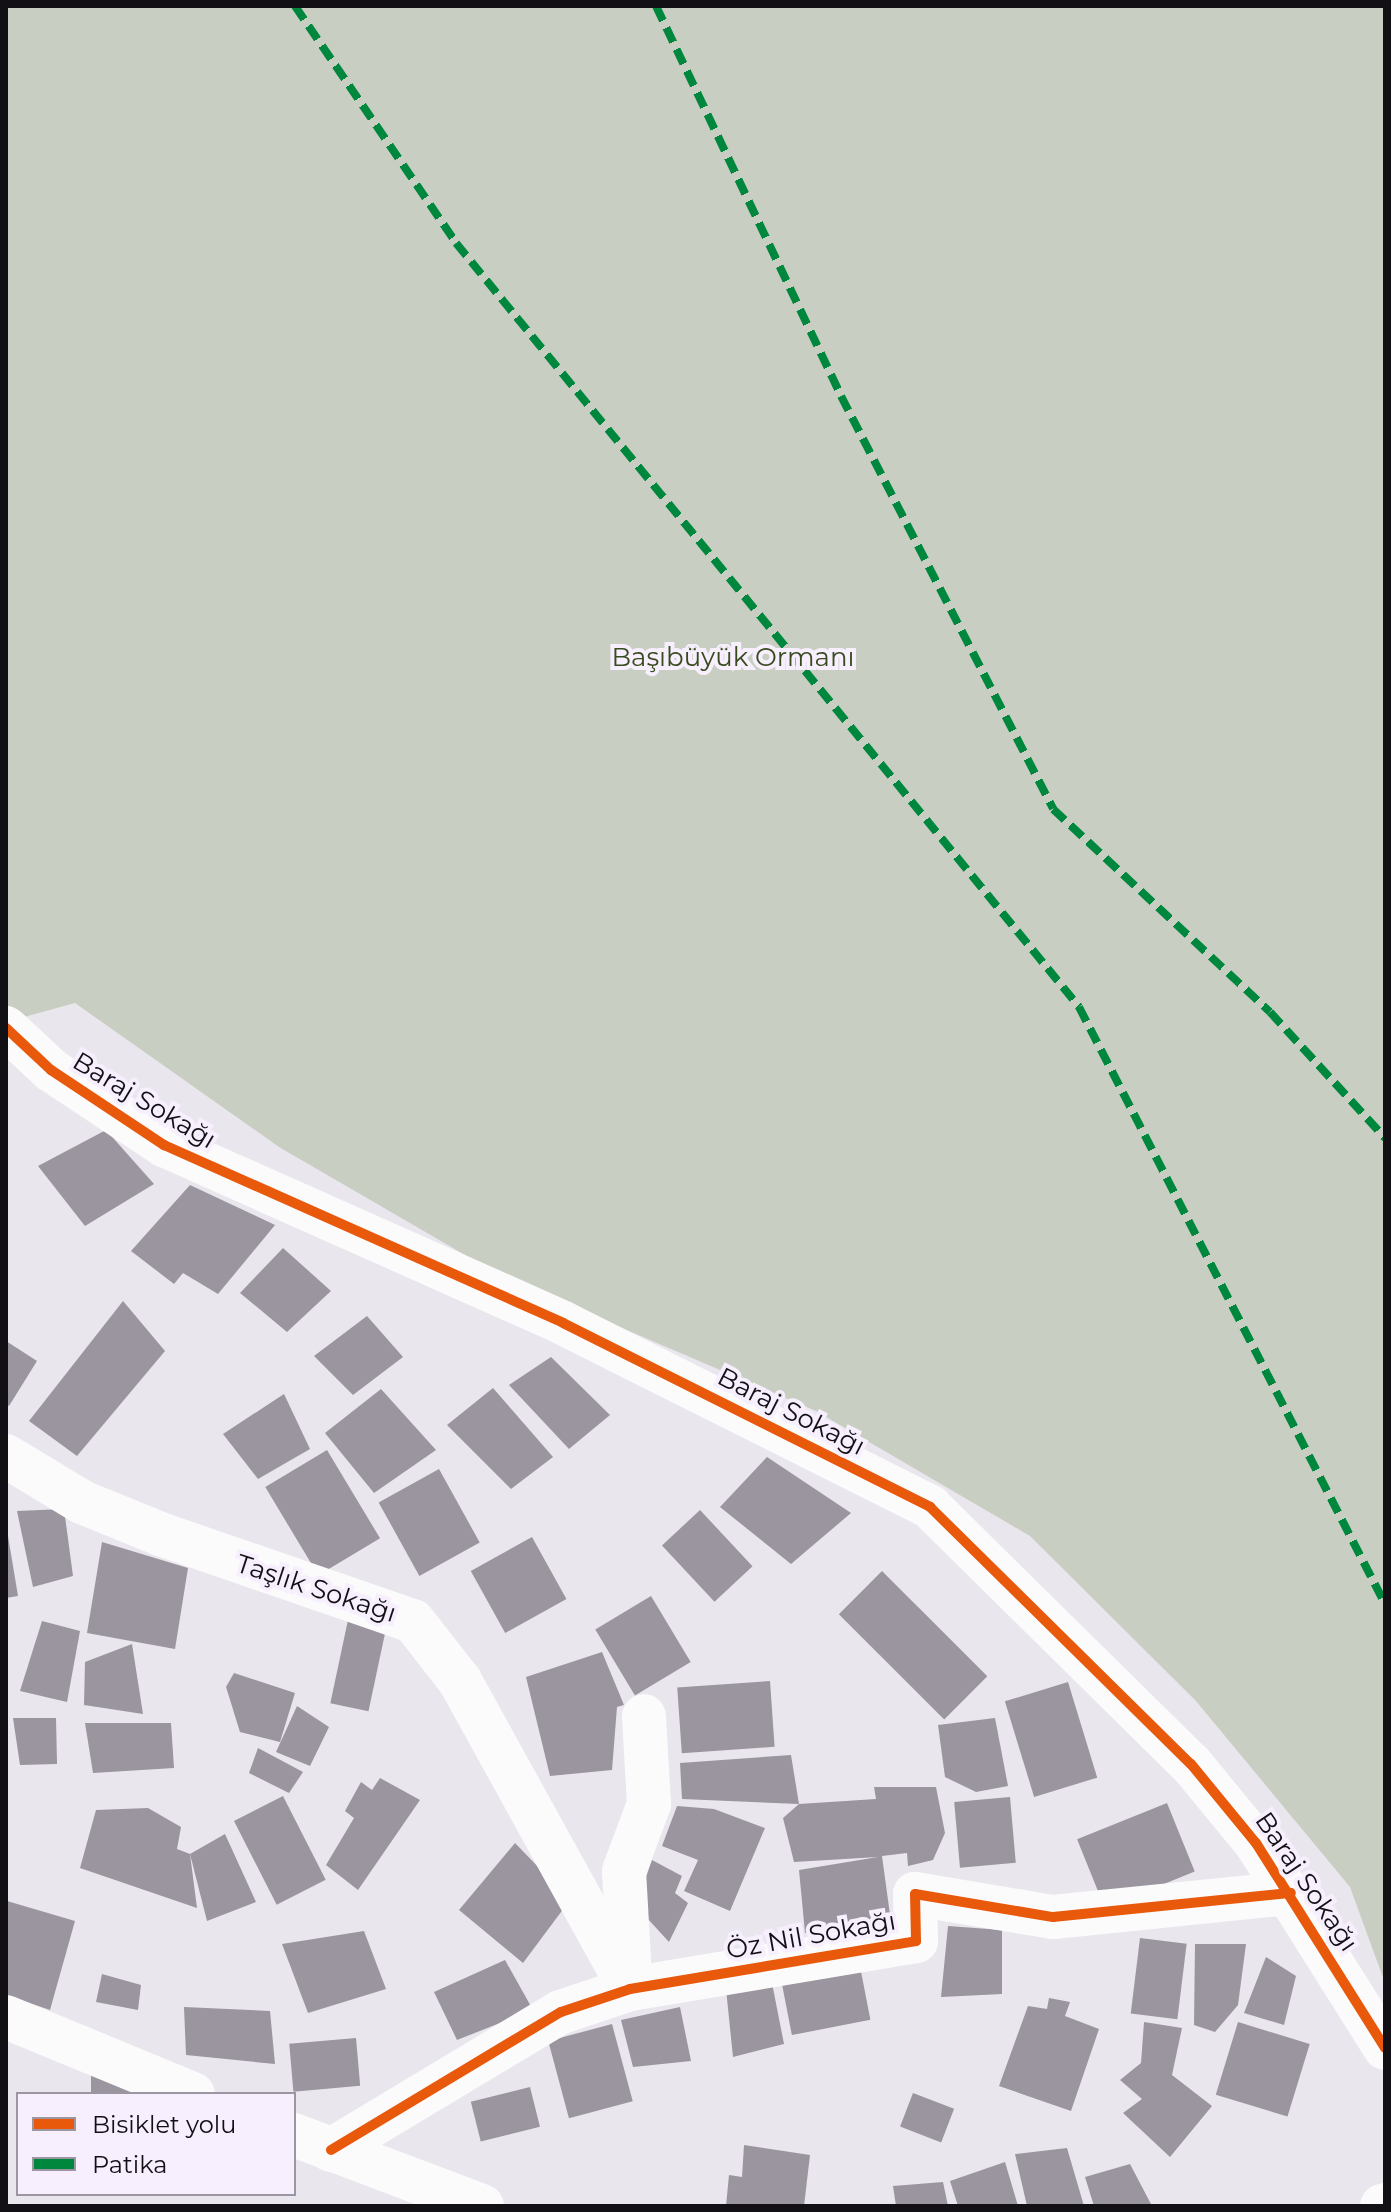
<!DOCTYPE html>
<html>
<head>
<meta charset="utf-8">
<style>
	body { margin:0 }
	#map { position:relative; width:1391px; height:2212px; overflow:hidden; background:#eae6ee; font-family:Montserrat,sans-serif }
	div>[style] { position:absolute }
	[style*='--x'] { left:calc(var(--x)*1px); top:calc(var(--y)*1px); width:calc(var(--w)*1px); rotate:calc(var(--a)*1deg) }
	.green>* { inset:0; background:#c8cec1 }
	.building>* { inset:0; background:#9a959e; transform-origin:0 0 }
	.minor>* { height:44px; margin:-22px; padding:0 22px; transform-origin:22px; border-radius:22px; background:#fcfbfc }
	.quiet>* { height:8px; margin-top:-4px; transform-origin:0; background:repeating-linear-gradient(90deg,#00873e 0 16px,transparent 0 24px) }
	.cycleway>* { height:10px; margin:-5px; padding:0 5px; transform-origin:5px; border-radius:5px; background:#e8590c }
	span { translate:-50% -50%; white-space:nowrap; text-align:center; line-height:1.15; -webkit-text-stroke:8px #f7effe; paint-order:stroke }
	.park-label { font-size:26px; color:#384b1d }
	.street-label { font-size:26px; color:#121015 }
	.frame { position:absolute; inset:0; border:8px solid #121015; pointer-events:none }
	.legend { position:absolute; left:16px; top:2092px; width:280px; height:104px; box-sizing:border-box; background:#f7effe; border:2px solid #9b96a1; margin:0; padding:10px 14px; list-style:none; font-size:24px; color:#121015 }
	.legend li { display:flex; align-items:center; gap:16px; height:40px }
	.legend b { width:40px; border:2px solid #9b96a1 }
</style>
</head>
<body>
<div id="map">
	<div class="green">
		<i style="clip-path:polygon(6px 6px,1385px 6px,1385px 1983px,1350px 1887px,1196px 1701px,1030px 1536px,816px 1411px,503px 1277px,279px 1147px,75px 1003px,6px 1022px)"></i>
	</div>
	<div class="building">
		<i style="clip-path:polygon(106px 1130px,154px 1184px,85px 1226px,38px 1166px)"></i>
		<i style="clip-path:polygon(190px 1185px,275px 1225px,218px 1294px,183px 1273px,174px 1284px,131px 1251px)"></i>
		<i style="clip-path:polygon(283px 1248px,331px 1291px,287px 1332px,240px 1293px)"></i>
		<i style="clip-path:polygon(123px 1301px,165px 1351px,77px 1456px,29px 1421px)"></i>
		<i style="clip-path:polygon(367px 1316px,403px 1357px,353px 1395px,314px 1356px)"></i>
		<i style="clip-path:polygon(6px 1341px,37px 1361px,9px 1406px,6px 1404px)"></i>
		<i style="clip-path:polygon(551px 1357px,610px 1415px,569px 1449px,509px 1385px)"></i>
		<i style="clip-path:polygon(493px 1388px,553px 1457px,511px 1489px,447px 1425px)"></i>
		<i style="clip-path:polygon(381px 1389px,436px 1450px,374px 1493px,325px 1433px)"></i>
		<i style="clip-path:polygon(284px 1394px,310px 1449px,258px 1479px,223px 1434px)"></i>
		<i style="left:327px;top:1450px;width:103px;height:72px;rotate:59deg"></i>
		<i style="clip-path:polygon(767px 1457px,851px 1513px,791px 1564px,720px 1507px)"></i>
		<i style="left:439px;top:1469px;width:84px;height:69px;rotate:61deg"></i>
		<i style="clip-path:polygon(64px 1509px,73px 1576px,33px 1587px,17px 1511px)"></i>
		<i style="left:700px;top:1510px;width:77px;height:52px;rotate:47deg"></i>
		<i style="clip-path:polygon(8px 1536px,18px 1596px,6px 1598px,6px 1537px)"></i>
		<i style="left:532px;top:1537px;width:71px;height:70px;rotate:61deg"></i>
		<i style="clip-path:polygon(102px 1542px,188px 1568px,175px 1649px,87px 1633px)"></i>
		<i style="left:882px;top:1571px;width:149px;height:61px;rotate:45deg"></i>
		<i style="left:651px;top:1596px;width:77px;height:65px;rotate:59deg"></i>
		<i style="left:348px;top:1620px;width:39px;height:85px;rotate:12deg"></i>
		<i style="clip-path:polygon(42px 1621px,80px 1631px,67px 1702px,20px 1691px)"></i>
		<i style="clip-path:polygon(132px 1644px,143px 1714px,84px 1705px,85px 1662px)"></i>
		<i style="clip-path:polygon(602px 1652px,624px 1705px,617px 1707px,612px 1770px,550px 1776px,526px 1677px)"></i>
		<i style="clip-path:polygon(234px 1673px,295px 1693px,280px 1742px,240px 1732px,226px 1687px)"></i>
		<i style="left:770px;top:1681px;width:66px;height:93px;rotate:86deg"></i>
		<i style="left:1068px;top:1682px;width:100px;height:66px;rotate:73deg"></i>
		<i style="clip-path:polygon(297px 1706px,329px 1727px,310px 1766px,276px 1752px)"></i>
		<i style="clip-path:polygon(13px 1718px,56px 1718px,57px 1764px,20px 1765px)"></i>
		<i style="clip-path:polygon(995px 1718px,1008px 1786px,976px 1792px,945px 1777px,938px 1725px)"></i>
		<i style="clip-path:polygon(85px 1723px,171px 1723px,174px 1768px,93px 1773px)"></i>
		<i style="clip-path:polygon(258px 1748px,303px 1772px,289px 1793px,249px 1773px)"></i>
		<i style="clip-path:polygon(791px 1755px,799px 1804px,876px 1799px,874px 1787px,936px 1787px,945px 1833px,933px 1860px,908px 1866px,907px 1853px,882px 1856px,891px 1922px,805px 1933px,799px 1870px,878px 1857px,794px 1862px,783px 1818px,799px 1804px,682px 1799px,680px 1763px)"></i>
		<i style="clip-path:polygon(380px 1778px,420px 1800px,358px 1890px,326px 1865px,354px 1818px,345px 1811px,361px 1782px,372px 1790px)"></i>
		<i style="left:283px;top:1796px;width:94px;height:55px;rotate:63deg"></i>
		<i style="left:1010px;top:1797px;width:66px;height:56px;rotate:85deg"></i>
		<i style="left:1167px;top:1803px;width:74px;height:97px;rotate:68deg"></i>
		<i style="clip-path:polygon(677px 1806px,714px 1809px,765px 1828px,730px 1911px,684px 1891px,698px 1860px,662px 1846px)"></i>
		<i style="clip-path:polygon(148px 1808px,181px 1827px,177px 1849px,190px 1854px,197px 1908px,80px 1868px,96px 1810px)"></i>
		<i style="clip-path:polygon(225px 1834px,256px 1902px,207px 1921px,190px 1854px)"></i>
		<i style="clip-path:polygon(515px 1843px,570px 1900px,523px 1963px,459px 1910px)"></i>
		<i style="clip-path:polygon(652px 1860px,682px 1876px,675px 1893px,688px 1903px,669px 1942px,636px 1906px)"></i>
		<i style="clip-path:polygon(7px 1901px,75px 1921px,50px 2010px,6px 1995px)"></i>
		<i style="clip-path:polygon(948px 1926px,1002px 1930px,1002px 1994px,941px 1997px)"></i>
		<i style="clip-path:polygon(364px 1931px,386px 1989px,308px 2013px,282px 1944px)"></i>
		<i style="left:1140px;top:1938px;width:47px;height:76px;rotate:7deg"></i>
		<i style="clip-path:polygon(1195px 1944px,1246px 1944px,1238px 2005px,1215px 2032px,1194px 2025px)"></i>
		<i style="left:858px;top:1956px;width:65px;height:80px;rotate:79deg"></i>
		<i style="clip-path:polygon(1266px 1957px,1296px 1976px,1284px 2025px,1244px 2013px)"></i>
		<i style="clip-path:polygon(505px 1960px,533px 2010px,457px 2040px,434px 1992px)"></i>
		<i style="clip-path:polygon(102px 1974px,141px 1985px,138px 2010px,96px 2002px)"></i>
		<i style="clip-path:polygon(771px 1978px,784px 2044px,733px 2057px,726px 1989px)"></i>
		<i style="clip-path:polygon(1049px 1998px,1070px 2002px,1065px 2016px,1099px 2029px,1071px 2111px,999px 2086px,1028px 2006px,1047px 2009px)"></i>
		<i style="clip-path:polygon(184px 2007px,270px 2011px,275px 2064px,186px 2055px)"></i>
		<i style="clip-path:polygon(680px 2007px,691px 2061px,633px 2067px,621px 2020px)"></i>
		<i style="clip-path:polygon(1144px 2022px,1182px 2028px,1172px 2075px,1212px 2106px,1170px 2157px,1123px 2113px,1142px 2099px,1120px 2080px,1141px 2063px)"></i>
		<i style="left:1238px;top:2022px;width:75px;height:76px;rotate:17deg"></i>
		<i style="left:612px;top:2024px;width:80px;height:66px;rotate:75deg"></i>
		<i style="left:356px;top:2038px;width:48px;height:67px;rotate:85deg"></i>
		<i style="clip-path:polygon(91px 2072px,136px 2094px,91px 2094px)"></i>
		<i style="left:530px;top:2087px;width:41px;height:61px;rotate:76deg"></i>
		<i style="left:913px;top:2093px;width:44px;height:36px;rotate:21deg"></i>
		<i style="clip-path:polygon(744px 2145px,810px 2155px,804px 2206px,726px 2206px,729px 2175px,742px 2177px)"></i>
		<i style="clip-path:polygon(1067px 2148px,1084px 2206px,1027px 2206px,1015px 2154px)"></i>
		<i style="clip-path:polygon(1005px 2162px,1018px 2206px,958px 2206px,950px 2181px)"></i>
		<i style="clip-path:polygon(1130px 2164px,1152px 2206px,1094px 2206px,1085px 2177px)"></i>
		<i style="clip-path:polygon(943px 2182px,948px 2206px,896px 2206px,893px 2186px)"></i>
	</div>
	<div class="minor">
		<i style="--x:6;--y:1028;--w:62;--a:43"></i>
		<i style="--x:51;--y:1070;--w:136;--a:33.6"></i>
		<i style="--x:164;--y:1145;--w:437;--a:24"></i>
		<i style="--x:563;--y:1323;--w:411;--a:26.6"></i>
		<i style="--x:930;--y:1507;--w:366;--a:44.6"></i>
		<i style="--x:1191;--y:1764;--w:102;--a:50.6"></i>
		<i style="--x:1256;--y:1843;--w:242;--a:57.8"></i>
		<i style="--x:6;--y:1456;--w:89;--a:31.2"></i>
		<i style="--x:82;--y:1502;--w:87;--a:22.2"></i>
		<i style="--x:163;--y:1535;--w:264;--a:19"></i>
		<i style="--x:413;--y:1621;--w:76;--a:51.9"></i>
		<i style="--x:460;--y:1681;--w:352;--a:61.1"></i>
		<i style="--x:630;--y:1978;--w:107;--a:-93.2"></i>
		<i style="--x:624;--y:1871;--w:72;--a:-69.5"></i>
		<i style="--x:649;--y:1804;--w:88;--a:-93.3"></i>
		<i style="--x:6;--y:2017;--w:202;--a:22.4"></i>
		<i style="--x:294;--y:2135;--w:201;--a:20.7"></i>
		<i style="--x:331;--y:2150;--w:268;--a:-31"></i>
		<i style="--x:561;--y:2012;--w:73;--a:-18.4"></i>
		<i style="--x:630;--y:1989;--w:290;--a:-9.5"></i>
		<i style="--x:916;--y:1941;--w:47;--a:-91.2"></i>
		<i style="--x:915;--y:1894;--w:140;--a:9.5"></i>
		<i style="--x:1053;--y:1917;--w:239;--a:-5.8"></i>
		<i style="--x:1382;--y:2206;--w:3;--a:-18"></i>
	</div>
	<div class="quiet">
		<i style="--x:295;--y:6;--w:287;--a:55.8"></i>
		<i style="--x:456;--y:243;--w:986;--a:50.8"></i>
		<i style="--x:1079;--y:1007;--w:671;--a:62.86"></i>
		<i style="--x:656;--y:6;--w:432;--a:64.6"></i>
		<i style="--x:841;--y:396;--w:464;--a:62.8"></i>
		<i style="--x:1053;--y:809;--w:297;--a:43.1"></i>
		<i style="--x:1270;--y:1012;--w:171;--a:47.6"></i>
	</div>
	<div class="cycleway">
		<i style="--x:6;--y:1028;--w:62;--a:43"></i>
		<i style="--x:51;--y:1070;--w:136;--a:33.6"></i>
		<i style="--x:164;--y:1145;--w:437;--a:24"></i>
		<i style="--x:563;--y:1323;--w:411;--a:26.6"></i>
		<i style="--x:930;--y:1507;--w:366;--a:44.6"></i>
		<i style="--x:1191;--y:1764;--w:102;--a:50.6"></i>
		<i style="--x:1256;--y:1843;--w:242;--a:57.8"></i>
		<i style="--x:331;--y:2150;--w:268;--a:-31"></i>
		<i style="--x:561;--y:2012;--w:73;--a:-18.4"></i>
		<i style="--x:630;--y:1989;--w:290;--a:-9.5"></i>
		<i style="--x:916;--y:1941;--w:47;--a:-91.2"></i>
		<i style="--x:915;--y:1894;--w:140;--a:9.5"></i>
		<i style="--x:1053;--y:1917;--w:239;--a:-5.8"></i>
	</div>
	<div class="park-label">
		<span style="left:733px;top:658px">Başıbüyük Ormanı</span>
	</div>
	<div class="street-label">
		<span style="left:144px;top:1101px;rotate:31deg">Baraj Sokağı</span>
		<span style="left:791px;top:1412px;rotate:27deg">Baraj Sokağı</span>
		<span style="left:316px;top:1589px;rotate:18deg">Taşlık Sokağı</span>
		<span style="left:1306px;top:1882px;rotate:56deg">Baraj Sokağı</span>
		<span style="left:811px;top:1936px;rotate:-10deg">Öz Nil Sokağı</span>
	</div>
	<div class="frame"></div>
	<ul class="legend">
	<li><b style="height:10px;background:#e8590c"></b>Bisiklet yolu</li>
	<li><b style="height:10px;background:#00873e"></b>Patika</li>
	</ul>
</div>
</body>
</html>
